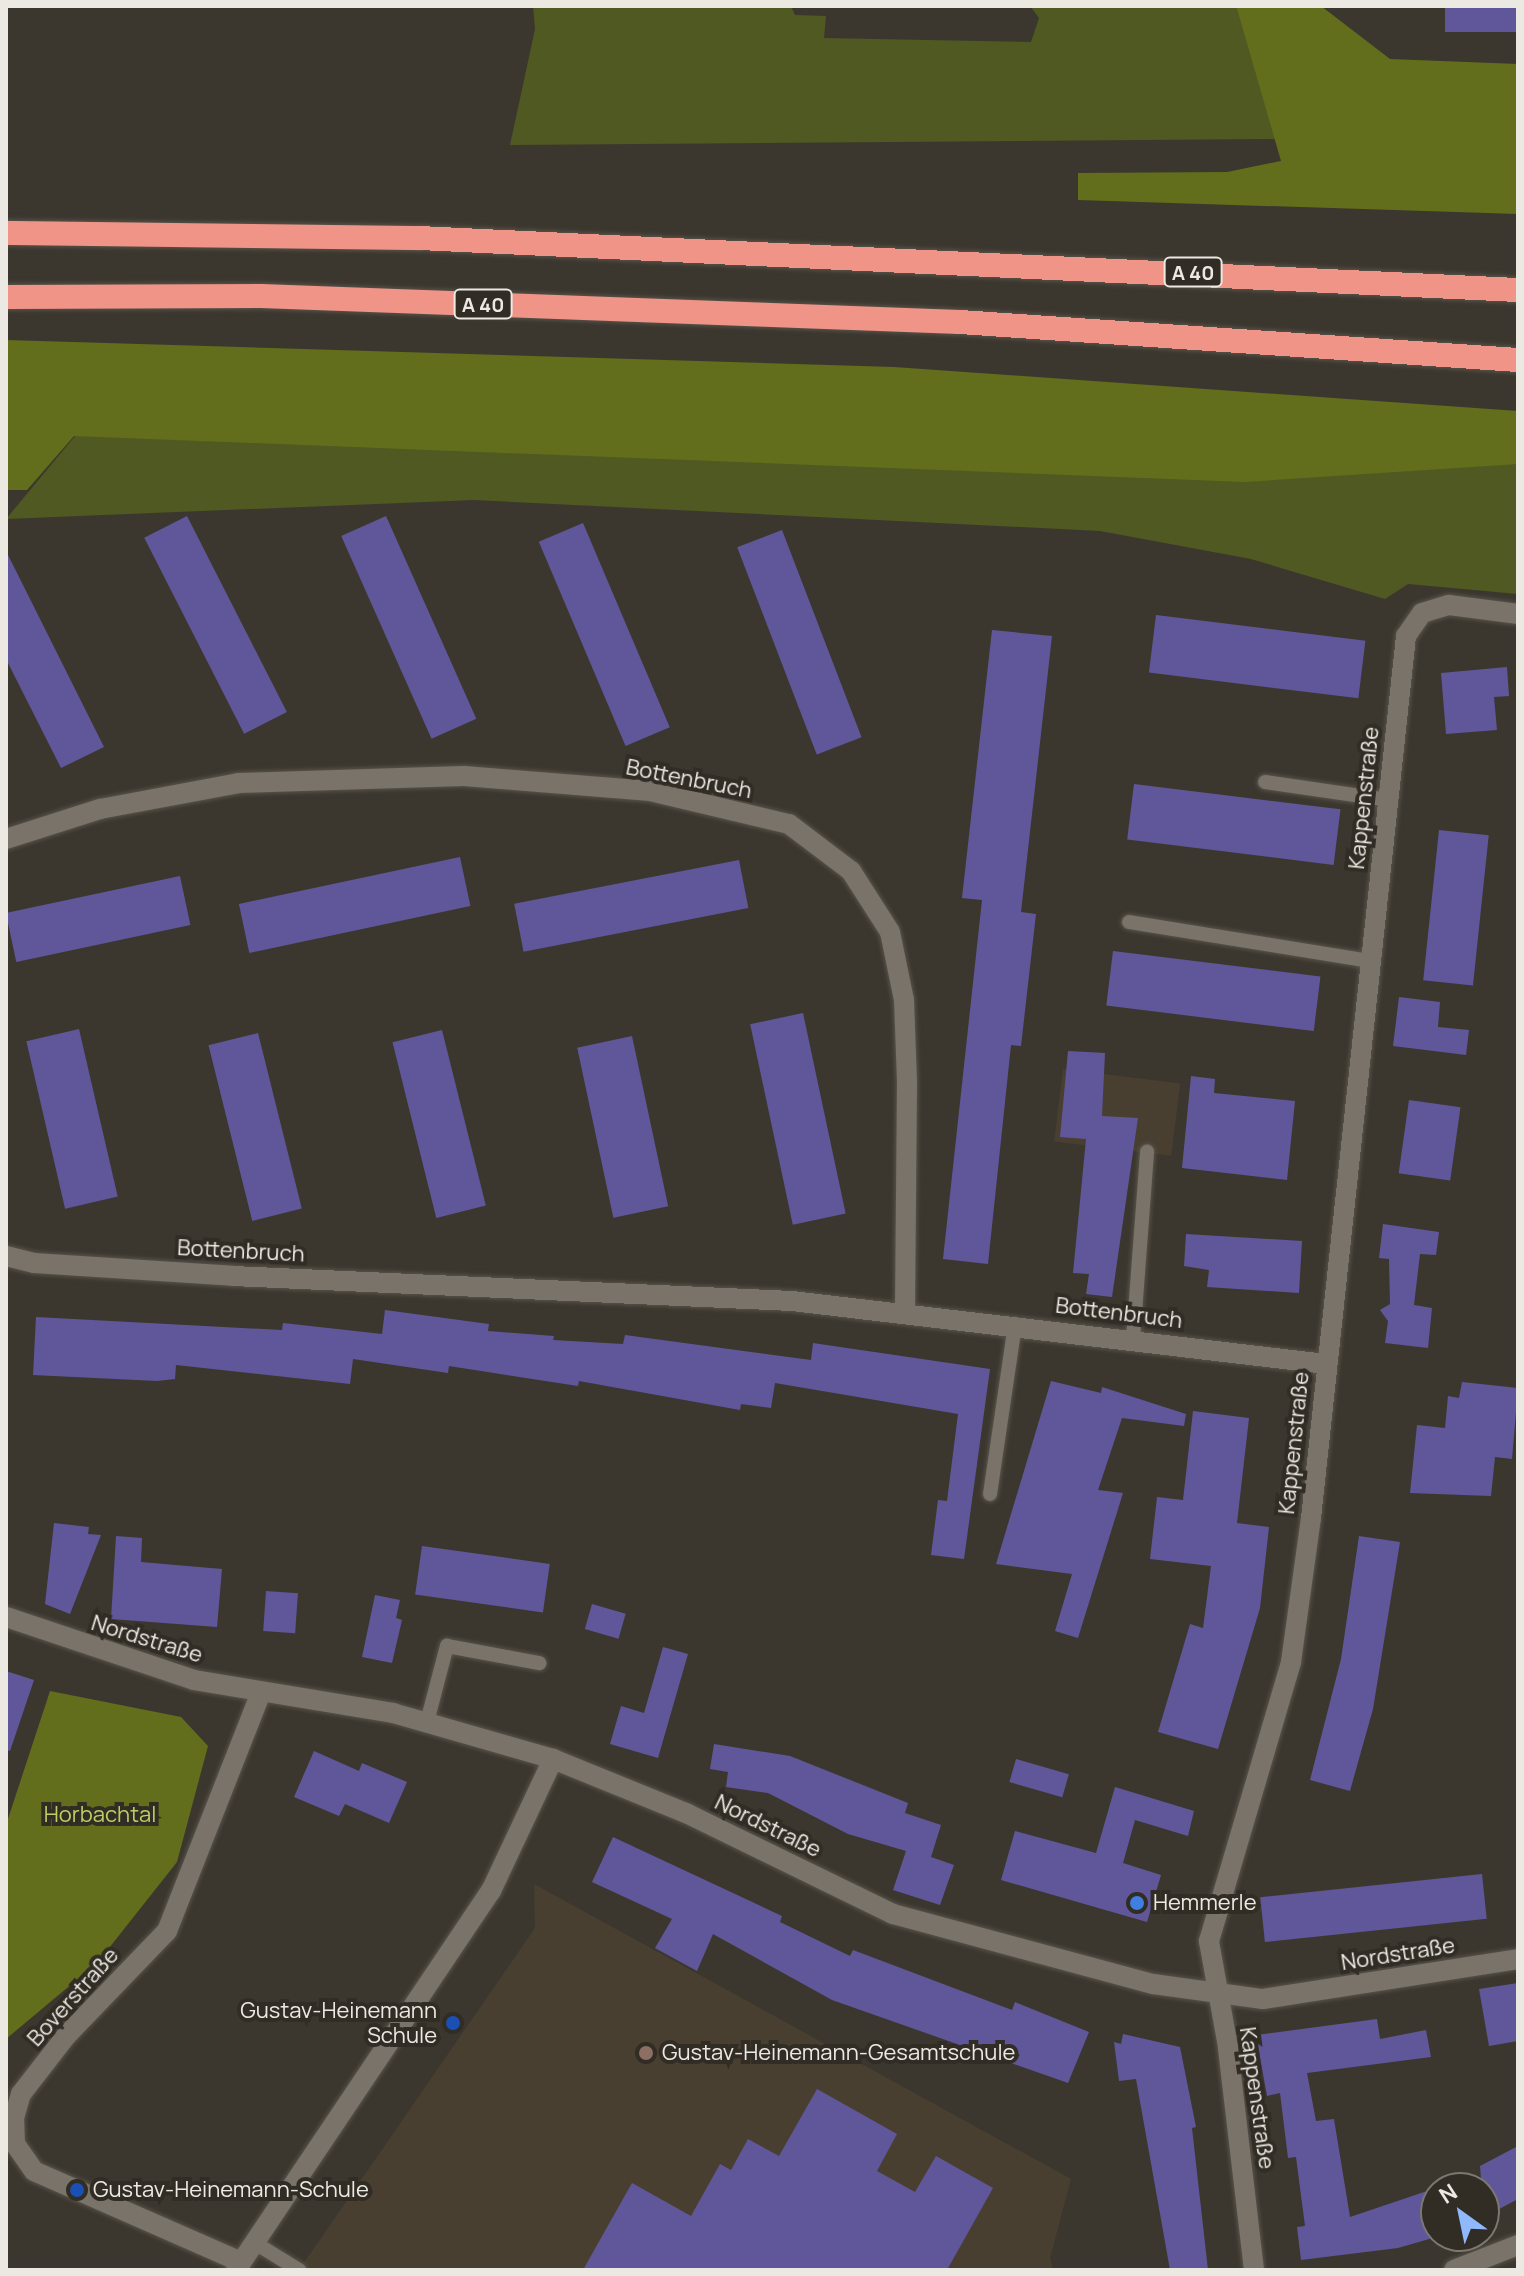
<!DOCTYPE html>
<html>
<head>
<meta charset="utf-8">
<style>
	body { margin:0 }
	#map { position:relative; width:1524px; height:2276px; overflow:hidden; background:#3c372e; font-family:Manrope,sans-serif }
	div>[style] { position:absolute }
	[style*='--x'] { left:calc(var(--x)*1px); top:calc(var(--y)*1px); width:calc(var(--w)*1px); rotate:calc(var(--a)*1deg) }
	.built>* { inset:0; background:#483f30; transform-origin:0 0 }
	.green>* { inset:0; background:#505922 }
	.forest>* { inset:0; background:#626e1b }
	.building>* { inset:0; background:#60579b; transform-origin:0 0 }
	.roads { filter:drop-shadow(0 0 2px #57534b) drop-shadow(0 0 2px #57534b) }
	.service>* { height:14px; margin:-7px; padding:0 7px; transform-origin:7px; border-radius:7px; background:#797369 }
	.minor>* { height:20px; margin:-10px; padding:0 10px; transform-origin:10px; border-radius:10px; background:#797369 }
	.tertiary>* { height:20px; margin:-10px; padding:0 10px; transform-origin:10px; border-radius:10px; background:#797369 }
	.motorway>* { height:24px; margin:-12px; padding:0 12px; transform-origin:12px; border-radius:12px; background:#f19488 }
	.dots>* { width:22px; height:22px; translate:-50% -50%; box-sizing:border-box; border:4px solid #312c24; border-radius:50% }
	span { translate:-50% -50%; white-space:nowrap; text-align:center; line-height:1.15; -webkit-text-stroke:8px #312c24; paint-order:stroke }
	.shield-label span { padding:2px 6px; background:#312c24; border:2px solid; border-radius:6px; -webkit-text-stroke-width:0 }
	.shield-label { font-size:20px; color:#ece9e3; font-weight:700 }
	.street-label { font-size:22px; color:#ece9e3 }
	.park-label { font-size:22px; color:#bcce62 }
	.poi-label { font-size:22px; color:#ece9e3 }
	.left { translate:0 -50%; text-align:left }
	.right { translate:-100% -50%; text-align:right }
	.frame { position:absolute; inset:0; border:8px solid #ece9e3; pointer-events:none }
	.north { position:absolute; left:1420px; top:2172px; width:80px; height:80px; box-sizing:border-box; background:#312c24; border:2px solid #7c7870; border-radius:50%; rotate:327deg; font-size:22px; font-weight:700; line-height:32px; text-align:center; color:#ece9e3 }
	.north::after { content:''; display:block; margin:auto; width:28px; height:36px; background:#8fb8fd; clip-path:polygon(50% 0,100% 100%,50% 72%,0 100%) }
</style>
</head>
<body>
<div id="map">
	<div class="built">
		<i style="left:1063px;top:1069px;width:118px;height:73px;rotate:7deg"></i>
		<i style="clip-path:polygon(534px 1884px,1071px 2179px,1050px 2258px,1053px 2270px,299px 2270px,535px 1928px)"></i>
	</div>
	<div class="green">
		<i style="clip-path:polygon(533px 6px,791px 6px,795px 15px,826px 16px,824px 38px,1031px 42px,1039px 18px,1030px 6px,1236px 6px,1275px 139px,510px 145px,535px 29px)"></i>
		<i style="clip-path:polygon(110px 394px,1518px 464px,1518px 594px,1408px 584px,1385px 599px,1251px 559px,1100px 531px,474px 500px,6px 519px)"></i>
	</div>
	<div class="forest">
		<i style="clip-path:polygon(1236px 6px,1321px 6px,1390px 59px,1518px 64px,1518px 214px,1078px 200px,1078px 173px,1227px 172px,1281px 161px)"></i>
		<i style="clip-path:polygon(6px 340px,894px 367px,1518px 411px,1518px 464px,1245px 482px,74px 436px,27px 490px,6px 490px)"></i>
		<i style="clip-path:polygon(50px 1691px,181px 1717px,208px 1746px,177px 1862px,98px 1962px,6px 2039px,6px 1825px)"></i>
	</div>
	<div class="building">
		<i style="left:1445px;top:6px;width:73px;height:26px"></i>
		<i style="left:187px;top:516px;width:220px;height:48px;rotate:63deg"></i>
		<i style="left:386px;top:516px;width:222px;height:49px;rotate:66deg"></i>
		<i style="left:583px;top:523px;width:222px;height:48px;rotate:67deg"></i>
		<i style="left:782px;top:530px;width:222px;height:48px;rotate:69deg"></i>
		<i style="clip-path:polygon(6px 551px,104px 747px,61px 768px,6px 659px)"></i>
		<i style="left:1156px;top:615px;width:211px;height:58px;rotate:7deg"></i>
		<i style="clip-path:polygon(992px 630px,1052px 636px,1021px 912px,1036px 914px,1021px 1046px,1011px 1045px,988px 1264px,943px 1259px,982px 900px,962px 898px)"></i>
		<i style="clip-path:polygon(1507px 667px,1509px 696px,1494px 697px,1497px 730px,1446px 734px,1441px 673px)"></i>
		<i style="left:1134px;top:784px;width:208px;height:56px;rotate:7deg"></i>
		<i style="left:1439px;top:830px;width:50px;height:151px;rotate:6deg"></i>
		<i style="left:460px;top:857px;width:50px;height:226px;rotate:78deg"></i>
		<i style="left:739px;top:860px;width:49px;height:229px;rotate:79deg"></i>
		<i style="left:180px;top:876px;width:50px;height:178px;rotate:78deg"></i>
		<i style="left:1113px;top:951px;width:209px;height:55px;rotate:7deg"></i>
		<i style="clip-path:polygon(1399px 997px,1440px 1002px,1438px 1027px,1469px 1030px,1466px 1055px,1393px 1046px)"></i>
		<i style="left:803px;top:1013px;width:205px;height:54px;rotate:78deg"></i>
		<i style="left:79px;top:1029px;width:172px;height:54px;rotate:77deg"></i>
		<i style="left:442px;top:1030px;width:181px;height:51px;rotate:76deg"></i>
		<i style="left:258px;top:1033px;width:181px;height:51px;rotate:76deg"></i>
		<i style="left:632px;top:1036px;width:174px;height:56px;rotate:78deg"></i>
		<i style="clip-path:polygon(1068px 1051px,1105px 1053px,1102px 1116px,1138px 1118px,1112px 1297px,1086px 1294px,1089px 1274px,1073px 1273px,1086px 1139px,1060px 1137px)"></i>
		<i style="clip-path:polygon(1191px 1076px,1215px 1079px,1214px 1093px,1295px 1101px,1287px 1180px,1182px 1168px)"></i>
		<i style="left:1409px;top:1100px;width:52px;height:74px;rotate:8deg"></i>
		<i style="clip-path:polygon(1383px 1224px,1439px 1232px,1436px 1255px,1420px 1254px,1414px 1305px,1432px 1308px,1428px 1348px,1385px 1343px,1388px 1321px,1380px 1310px,1390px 1304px,1389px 1259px,1379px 1258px)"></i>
		<i style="clip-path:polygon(1186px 1234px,1302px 1241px,1299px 1293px,1207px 1287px,1209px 1270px,1184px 1266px)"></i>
		<i style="clip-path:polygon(385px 1310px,489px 1324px,488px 1331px,554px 1336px,553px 1340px,623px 1344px,625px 1335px,811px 1360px,813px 1343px,990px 1369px,964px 1559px,931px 1555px,938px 1500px,947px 1501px,958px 1414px,775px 1383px,771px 1408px,741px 1404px,740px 1410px,579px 1381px,578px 1386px,449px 1366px,448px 1373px,353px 1359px,350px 1384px,176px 1365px,175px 1379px,157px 1381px,33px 1375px,36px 1317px,282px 1330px,283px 1323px,382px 1334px)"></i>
		<i style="clip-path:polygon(1051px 1381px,1101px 1393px,1102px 1387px,1186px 1414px,1184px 1426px,1122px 1418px,1098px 1490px,1123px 1493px,1078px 1638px,1055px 1631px,1072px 1574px,996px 1564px)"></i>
		<i style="clip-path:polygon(1462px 1382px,1518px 1388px,1512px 1459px,1495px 1457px,1491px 1496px,1410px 1493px,1417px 1425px,1445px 1428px,1448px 1396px,1459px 1398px)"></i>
		<i style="clip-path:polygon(1193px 1411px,1249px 1418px,1237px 1523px,1269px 1527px,1260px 1608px,1218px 1749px,1158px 1732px,1190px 1624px,1203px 1628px,1211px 1566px,1150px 1559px,1157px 1497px,1183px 1500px)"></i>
		<i style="clip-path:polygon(54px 1523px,89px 1527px,88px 1534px,101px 1535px,70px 1614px,45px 1604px)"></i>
		<i style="clip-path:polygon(116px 1536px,142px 1538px,141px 1562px,222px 1569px,217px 1627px,111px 1619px)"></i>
		<i style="clip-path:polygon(1359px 1536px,1400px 1542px,1373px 1709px,1350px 1791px,1310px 1780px,1341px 1659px)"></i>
		<i style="left:422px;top:1546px;width:129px;height:49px;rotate:8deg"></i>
		<i style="left:266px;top:1591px;width:32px;height:40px;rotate:4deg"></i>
		<i style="clip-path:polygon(375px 1595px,400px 1600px,396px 1618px,402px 1620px,392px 1663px,362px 1657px)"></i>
		<i style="left:592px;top:1604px;width:35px;height:26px;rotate:16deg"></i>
		<i style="clip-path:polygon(663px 1647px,688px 1654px,658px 1758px,610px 1744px,621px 1706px,644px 1713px)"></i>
		<i style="clip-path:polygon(6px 1671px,34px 1680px,10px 1751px,6px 1750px)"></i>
		<i style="clip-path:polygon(714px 1744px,790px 1756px,908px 1803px,905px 1813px,941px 1825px,931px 1857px,954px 1865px,940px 1905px,893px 1890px,906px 1851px,848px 1834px,768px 1793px,726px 1787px,728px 1772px,710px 1769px)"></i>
		<i style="clip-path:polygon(314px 1751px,359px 1771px,362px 1763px,407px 1782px,389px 1823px,345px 1804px,339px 1816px,294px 1797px)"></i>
		<i style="left:1016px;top:1759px;width:55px;height:24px;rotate:16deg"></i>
		<i style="clip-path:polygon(1115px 1787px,1194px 1811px,1188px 1836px,1135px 1820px,1123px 1863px,1161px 1875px,1147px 1922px,1001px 1880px,1015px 1831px,1096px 1853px)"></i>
		<i style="clip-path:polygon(613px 1837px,782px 1916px,780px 1922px,850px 1956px,853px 1950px,1012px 2010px,1015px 2002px,1089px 2032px,1068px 2083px,832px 2000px,713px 1934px,697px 1971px,655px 1948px,672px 1919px,592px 1882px)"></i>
		<i style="left:1482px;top:1874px;width:45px;height:223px;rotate:84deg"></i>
		<i style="clip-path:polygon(1518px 1983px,1518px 2041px,1489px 2046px,1479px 1989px)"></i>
		<i style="clip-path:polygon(1377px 2019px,1380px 2039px,1426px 2030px,1431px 2057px,1307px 2073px,1316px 2121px,1334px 2119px,1350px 2217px,1436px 2188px,1436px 2237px,1398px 2248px,1301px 2260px,1297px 2227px,1305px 2226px,1296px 2157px,1288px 2158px,1280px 2093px,1267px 2096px,1256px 2035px)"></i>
		<i style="clip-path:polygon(1123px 2034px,1180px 2047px,1196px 2127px,1192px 2128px,1208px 2270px,1170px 2270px,1136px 2079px,1119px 2081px,1114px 2042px,1121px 2044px)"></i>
		<i style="clip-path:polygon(817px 2089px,897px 2134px,877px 2171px,915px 2192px,936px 2156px,993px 2188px,947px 2270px,583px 2270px,632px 2183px,691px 2216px,720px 2164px,731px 2170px,748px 2139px,779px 2156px)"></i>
		<i style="clip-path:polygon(1518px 2146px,1518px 2199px,1484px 2217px,1480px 2166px)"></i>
	</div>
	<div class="roads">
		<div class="service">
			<i style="--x:1265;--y:782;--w:124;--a:8.3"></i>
			<i style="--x:1129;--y:922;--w:244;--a:9.2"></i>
			<i style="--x:1133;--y:1339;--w:188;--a:-85.7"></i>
			<i style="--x:990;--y:1494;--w:172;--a:-81.6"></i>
			<i style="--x:427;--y:1722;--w:79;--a:-75.3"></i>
			<i style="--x:447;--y:1646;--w:94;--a:10.5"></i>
			<i style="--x:255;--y:2243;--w:52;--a:31.5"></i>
		</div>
		<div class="minor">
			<i style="--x:6;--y:839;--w:99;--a:-17.7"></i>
			<i style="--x:100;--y:809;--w:141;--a:-10.6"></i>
			<i style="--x:239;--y:783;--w:225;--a:-1.8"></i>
			<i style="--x:464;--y:776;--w:187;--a:4.6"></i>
			<i style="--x:650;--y:791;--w:143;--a:13.4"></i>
			<i style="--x:789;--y:824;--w:78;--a:37.2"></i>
			<i style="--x:851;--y:871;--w:72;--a:57.4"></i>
			<i style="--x:890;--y:932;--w:69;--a:78.4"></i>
			<i style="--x:904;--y:1000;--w:82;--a:87.9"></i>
			<i style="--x:907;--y:1082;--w:230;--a:90.5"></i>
			<i style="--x:6;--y:1256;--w:29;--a:14"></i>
			<i style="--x:34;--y:1263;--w:199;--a:3.7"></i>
			<i style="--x:233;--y:1276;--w:560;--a:2.56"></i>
			<i style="--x:792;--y:1301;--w:538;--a:6.73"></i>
			<i style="--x:241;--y:2262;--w:226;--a:-156.3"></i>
			<i style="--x:34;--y:2171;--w:33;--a:-125"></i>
			<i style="--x:15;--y:2144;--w:26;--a:-92"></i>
			<i style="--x:14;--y:2118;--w:25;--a:-74"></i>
			<i style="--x:21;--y:2094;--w:73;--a:-52.2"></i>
			<i style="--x:66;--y:2036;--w:146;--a:-46.1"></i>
			<i style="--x:167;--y:1931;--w:257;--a:-68.5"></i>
			<i style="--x:236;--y:2270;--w:457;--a:-56.1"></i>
			<i style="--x:491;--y:1891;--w:146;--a:-64.8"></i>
			<i style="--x:1254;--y:2270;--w:225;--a:-96.7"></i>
			<i style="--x:1228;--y:2047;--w:108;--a:-100.2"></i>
			<i style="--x:1209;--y:1941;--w:291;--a:-73.6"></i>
			<i style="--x:1291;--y:1662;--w:145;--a:-82.1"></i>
			<i style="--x:1311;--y:1518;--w:887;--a:-83.85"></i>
			<i style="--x:1406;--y:636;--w:28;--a:-55"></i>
			<i style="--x:1422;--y:613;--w:28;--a:-17"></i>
			<i style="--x:1449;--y:605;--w:70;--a:7.4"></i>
			<i style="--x:1454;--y:2270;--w:69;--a:-21.3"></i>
		</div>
		<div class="tertiary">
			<i style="--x:6;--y:1617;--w:198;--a:18.5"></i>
			<i style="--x:194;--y:1680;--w:202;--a:9.4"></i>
			<i style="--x:393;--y:1713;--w:166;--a:16"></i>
			<i style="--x:553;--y:1759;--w:144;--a:22.1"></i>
			<i style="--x:686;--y:1813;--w:230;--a:26"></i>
			<i style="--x:893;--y:1914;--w:269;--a:15.1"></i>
			<i style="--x:1153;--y:1984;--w:111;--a:7.8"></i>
			<i style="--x:1263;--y:1999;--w:258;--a:-8.9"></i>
		</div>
		<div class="motorway">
			<i style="--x:6;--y:233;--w:413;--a:0.7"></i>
			<i style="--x:419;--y:238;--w:1100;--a:2.71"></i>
			<i style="--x:6;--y:297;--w:255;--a:-0.2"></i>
			<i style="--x:261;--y:296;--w:699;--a:2.13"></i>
			<i style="--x:960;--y:322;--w:559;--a:3.9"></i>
		</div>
	</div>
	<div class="dots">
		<i style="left:1137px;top:1903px;background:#3f7fe0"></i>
		<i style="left:453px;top:2023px;background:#1a4fb4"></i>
		<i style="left:646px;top:2053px;background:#8d6e63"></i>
		<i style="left:77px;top:2190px;background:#1a4fb4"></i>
	</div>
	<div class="shield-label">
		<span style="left:1193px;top:272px">A 40</span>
		<span style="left:483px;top:304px">A 40</span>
	</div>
	<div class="street-label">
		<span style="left:689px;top:779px;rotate:11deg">Bottenbruch</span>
		<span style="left:1364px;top:798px;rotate:-84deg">Kappenstraße</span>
		<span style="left:241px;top:1251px;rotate:3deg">Bottenbruch</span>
		<span style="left:1119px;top:1313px;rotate:7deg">Bottenbruch</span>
		<span style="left:1294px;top:1443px;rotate:-84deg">Kappenstraße</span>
		<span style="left:147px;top:1639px;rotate:17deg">Nordstraße</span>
		<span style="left:768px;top:1826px;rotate:26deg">Nordstraße</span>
		<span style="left:1398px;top:1954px;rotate:-9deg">Nordstraße</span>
		<span style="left:73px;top:1997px;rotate:-48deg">Boverstraße</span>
		<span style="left:1257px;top:2098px;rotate:82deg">Kappenstraße</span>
	</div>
	<div class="park-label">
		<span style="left:100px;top:1815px">Horbachtal</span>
	</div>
	<div class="poi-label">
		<span class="left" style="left:1153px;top:1903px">Hemmerle</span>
		<span class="right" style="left:437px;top:2023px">Gustav-Heinemann<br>Schule</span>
		<span class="left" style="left:662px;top:2053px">Gustav-Heinemann-Gesamtschule</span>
		<span class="left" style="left:93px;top:2190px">Gustav-Heinemann-Schule</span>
	</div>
	<div class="frame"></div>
	<div class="north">N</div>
</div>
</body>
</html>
